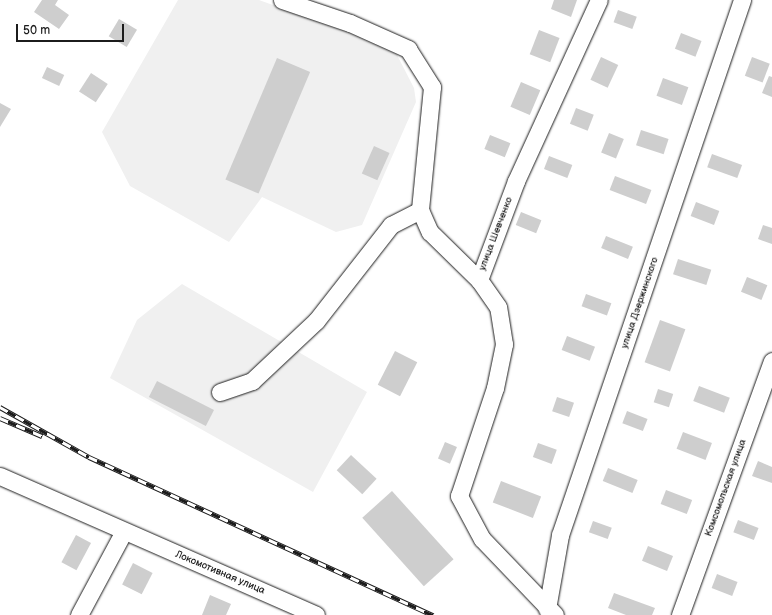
<!DOCTYPE html>
<html>
<head>
<meta charset="utf-8">
<style>
	body { margin:0 }
	#map { position:relative; width:772px; height:615px; overflow:hidden; background:#fff; font-family:"Balsamiq Sans",sans-serif }
	div>[style] { position:absolute }
	[style*='--x'] { left:calc(var(--x)*1px); top:calc(var(--y)*1px); width:calc(var(--w)*1px); rotate:calc(var(--a)*1deg) }
	.built>* { inset:0; background:#f0f0f0 }
	.building>* { inset:0; background:#cecece; transform-origin:0 0 }
	.roads { filter:drop-shadow(0 0 1px #1c1c1c) drop-shadow(0 0 1px #1c1c1c) }
	.minor>* { height:17px; margin:-8.5px; padding:0 8.5px; transform-origin:8.5px; border-radius:8.5px; background:#fff }
	.rail>* { height:4.5px; margin-top:-2.25px; transform-origin:0; background:repeating-linear-gradient(90deg,#fff 0 9px,#1c1c1c 0 18px); box-sizing:border-box; border-block:1px solid #1c1c1c }
	span { translate:-50% -50%; white-space:nowrap; text-align:center; line-height:1.15; -webkit-text-stroke:3px #fff; paint-order:stroke }
	.street-label { font-size:10px; color:#1c1c1c }
	.scale { position:absolute; left:16px; top:24px; width:108px; height:18px; box-sizing:border-box; border:2px solid #1c1c1c; border-top:0; padding-left:5px; font-size:12px; line-height:14px; white-space:nowrap; color:#1c1c1c; -webkit-text-stroke:3px #fff; paint-order:stroke }
</style>
</head>
<body>
<div id="map">
	<div class="built">
		<i style="clip-path:polygon(178px 0,259px 0,394px 49px,414px 88px,416px 102px,362px 225px,336px 232px,262px 197px,229px 242px,130px 186px,102px 132px)"></i>
		<i style="clip-path:polygon(182px 284px,367px 392px,313px 492px,110px 378px,137px 320px)"></i>
	</div>
	<div class="building">
		<i style="clip-path:polygon(42px 0,58px 0,55px 5px,69px 15px,59px 29px,34px 12px)"></i>
		<i style="clip-path:polygon(554px 0,577px 0,571px 17px,551px 9px)"></i>
		<i style="left:618px;top:10px;width:20px;height:13px;rotate:20deg"></i>
		<i style="left:119px;top:19px;width:21px;height:20px;rotate:31deg"></i>
		<i style="left:539px;top:30px;width:22px;height:26px;rotate:21deg"></i>
		<i style="left:681px;top:33px;width:22px;height:17px;rotate:21deg"></i>
		<i style="left:601px;top:57px;width:19px;height:25px;rotate:25deg"></i>
		<i style="left:752px;top:57px;width:19px;height:20px;rotate:21deg"></i>
		<i style="left:277px;top:58px;width:36px;height:132px;rotate:23deg"></i>
		<i style="left:47px;top:67px;width:19px;height:12px;rotate:25deg"></i>
		<i style="left:91px;top:73px;width:20px;height:22px;rotate:33deg"></i>
		<i style="clip-path:polygon(769px 76px,772px 77px,772px 97px,762px 93px)"></i>
		<i style="left:663px;top:78px;width:27px;height:19px;rotate:20deg"></i>
		<i style="left:521px;top:82px;width:21px;height:27px;rotate:23deg"></i>
		<i style="clip-path:polygon(0 103px,11px 109px,0 127px)"></i>
		<i style="left:576px;top:108px;width:19px;height:17px;rotate:21deg"></i>
		<i style="left:641px;top:130px;width:29px;height:16px;rotate:18deg"></i>
		<i style="left:609px;top:133px;width:16px;height:21px;rotate:22deg"></i>
		<i style="left:490px;top:135px;width:22px;height:15px;rotate:22deg"></i>
		<i style="left:374px;top:146px;width:17px;height:30px;rotate:24deg"></i>
		<i style="left:712px;top:154px;width:32px;height:14px;rotate:20deg"></i>
		<i style="left:549px;top:156px;width:25px;height:14px;rotate:21deg"></i>
		<i style="left:615px;top:176px;width:39px;height:15px;rotate:21deg"></i>
		<i style="left:696px;top:202px;width:25px;height:15px;rotate:21deg"></i>
		<i style="left:521px;top:212px;width:22px;height:14px;rotate:22deg"></i>
		<i style="clip-path:polygon(763px 225px,772px 228px,772px 244px,758px 239px)"></i>
		<i style="left:606px;top:236px;width:29px;height:13px;rotate:22deg"></i>
		<i style="left:678px;top:259px;width:35px;height:16px;rotate:18deg"></i>
		<i style="left:747px;top:277px;width:22px;height:16px;rotate:22deg"></i>
		<i style="left:586px;top:294px;width:27px;height:13px;rotate:20deg"></i>
		<i style="left:660px;top:320px;width:27px;height:45px;rotate:20deg"></i>
		<i style="left:567px;top:336px;width:30px;height:15px;rotate:21deg"></i>
		<i style="left:395px;top:351px;width:25px;height:38px;rotate:27deg"></i>
		<i style="left:157px;top:381px;width:64px;height:18px;rotate:27deg"></i>
		<i style="left:699px;top:386px;width:33px;height:16px;rotate:21deg"></i>
		<i style="left:658px;top:389px;width:16px;height:14px;rotate:18deg"></i>
		<i style="left:557px;top:397px;width:18px;height:15px;rotate:19deg"></i>
		<i style="left:627px;top:411px;width:22px;height:13px;rotate:21deg"></i>
		<i style="left:683px;top:432px;width:31px;height:18px;rotate:21deg"></i>
		<i style="left:445px;top:442px;width:13px;height:18px;rotate:23deg"></i>
		<i style="left:538px;top:443px;width:20px;height:15px;rotate:20deg"></i>
		<i style="left:351px;top:455px;width:35px;height:21px;rotate:43deg"></i>
		<i style="clip-path:polygon(758px 461px,772px 467px,772px 483px,752px 476px)"></i>
		<i style="left:608px;top:468px;width:32px;height:14px;rotate:22deg"></i>
		<i style="left:501px;top:481px;width:43px;height:23px;rotate:21deg"></i>
		<i style="left:666px;top:490px;width:28px;height:15px;rotate:21deg"></i>
		<i style="left:392px;top:491px;width:92px;height:40px;rotate:48deg"></i>
		<i style="left:738px;top:520px;width:22px;height:13px;rotate:21deg"></i>
		<i style="left:593px;top:521px;width:20px;height:12px;rotate:20deg"></i>
		<i style="left:76px;top:535px;width:17px;height:31px;rotate:28deg"></i>
		<i style="left:648px;top:546px;width:27px;height:16px;rotate:22deg"></i>
		<i style="left:133px;top:563px;width:22px;height:24px;rotate:27deg"></i>
		<i style="left:717px;top:574px;width:22px;height:15px;rotate:21deg"></i>
		<i style="clip-path:polygon(614px 593px,655px 608px,652px 615px,626px 615px,608px 608px)"></i>
		<i style="clip-path:polygon(210px 595px,231px 604px,226px 615px,202px 615px)"></i>
	</div>
	<div class="roads">
		<div class="minor">
			<i style="--x:282;--y:0;--w:72;--a:18.7"></i>
			<i style="--x:350;--y:23;--w:64;--a:24.1"></i>
			<i style="--x:408;--y:49;--w:45;--a:57.7"></i>
			<i style="--x:432;--y:87;--w:124;--a:95.6"></i>
			<i style="--x:420;--y:210;--w:24;--a:66"></i>
			<i style="--x:430;--y:232;--w:69;--a:44.4"></i>
			<i style="--x:220;--y:392;--w:34;--a:-19"></i>
			<i style="--x:252;--y:381;--w:88;--a:-43.2"></i>
			<i style="--x:316;--y:321;--w:122;--a:-52"></i>
			<i style="--x:391;--y:225;--w:33;--a:-27"></i>
			<i style="--x:0;--y:476;--w:345;--a:23.7"></i>
			<i style="--x:547;--y:609;--w:75;--a:-80"></i>
			<i style="--x:560;--y:535;--w:565;--a:-71.21"></i>
			<i style="--x:79;--y:615;--w:93;--a:-61.8"></i>
			<i style="--x:555;--y:615;--w:105;--a:-133.8"></i>
			<i style="--x:482;--y:539;--w:49;--a:-118.1"></i>
			<i style="--x:459;--y:496;--w:114;--a:-71.6"></i>
			<i style="--x:495;--y:388;--w:45;--a:-78.4"></i>
			<i style="--x:504;--y:344;--w:37;--a:-99"></i>
			<i style="--x:498;--y:307;--w:33;--a:-125"></i>
			<i style="--x:479;--y:280;--w:106;--a:-69.5"></i>
			<i style="--x:516;--y:181;--w:199;--a:-65.4"></i>
			<i style="--x:680;--y:615;--w:270;--a:-70.1"></i>
		</div>
	</div>
	<div class="rail">
		<i style="--x:0;--y:407;--w:102;--a:29.3"></i>
		<i style="--x:89;--y:457;--w:379;--a:24.7"></i>
		<i style="--x:0;--y:418;--w:46;--a:23.2"></i>
	</div>
	<div class="street-label">
		<span style="left:496px;top:234px;rotate:-69deg">улица Шевченко</span>
		<span style="left:640px;top:303px;rotate:-71deg">улица Дзержинского</span>
		<span style="left:726px;top:488px;rotate:-70deg">Комсомольская улица</span>
		<span style="left:220px;top:573px;rotate:23deg">Локомотивная улица</span>
	</div>
	<div class="scale">50 m</div>
</div>
</body>
</html>
